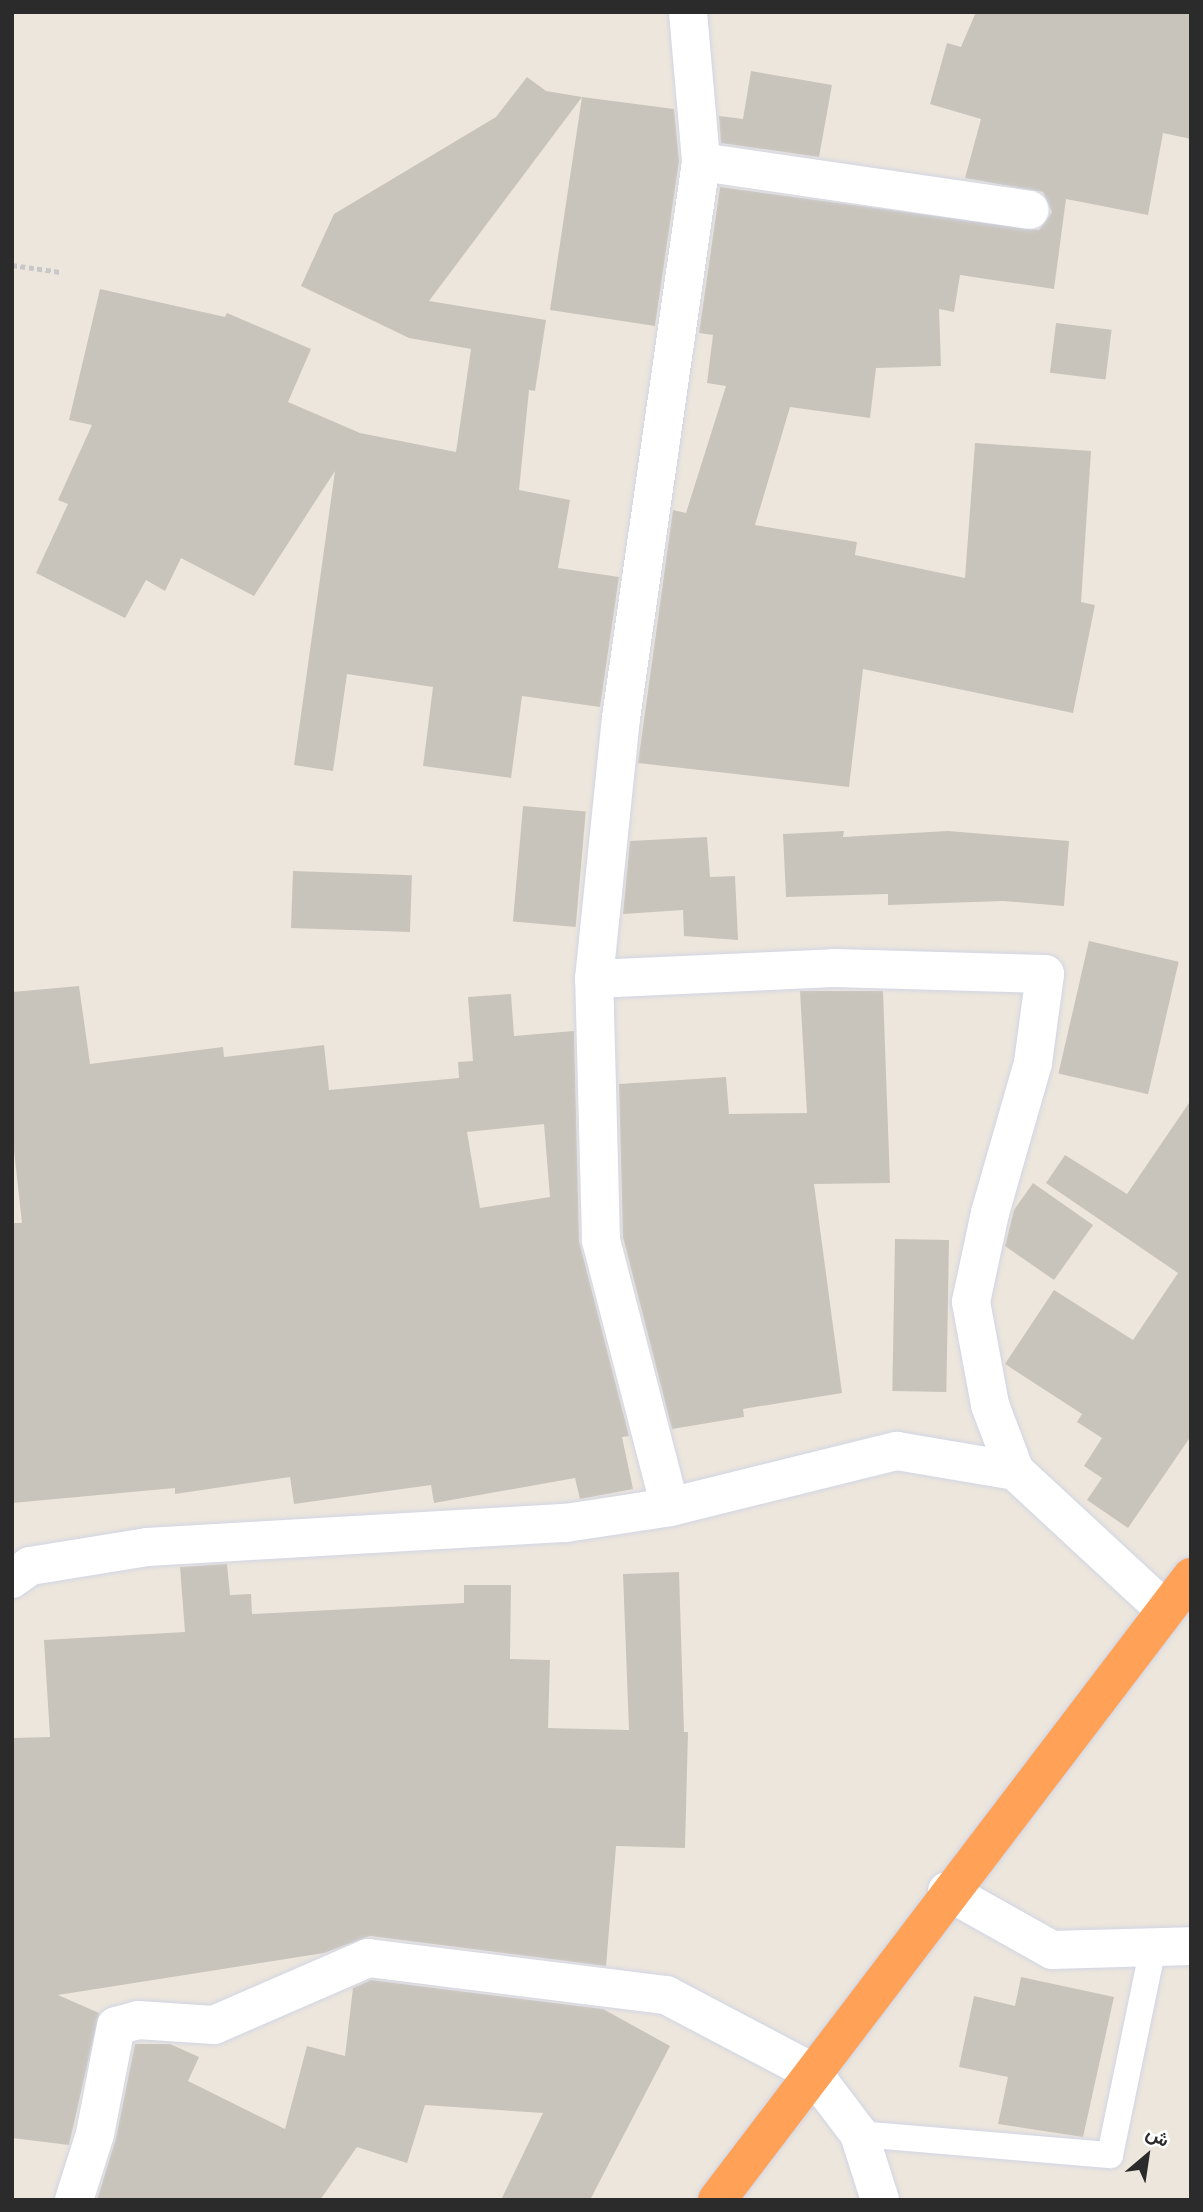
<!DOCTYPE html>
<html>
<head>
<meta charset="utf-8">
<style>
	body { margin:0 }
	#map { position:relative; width:1203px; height:2212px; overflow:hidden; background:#ede6dc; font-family:"Sofia Sans Condensed",Vazirmatn,sans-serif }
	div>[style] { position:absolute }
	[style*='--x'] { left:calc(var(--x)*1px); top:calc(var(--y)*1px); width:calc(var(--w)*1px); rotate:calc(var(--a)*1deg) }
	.building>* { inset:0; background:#c9c4bb; transform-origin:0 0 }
	.path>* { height:4.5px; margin-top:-2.25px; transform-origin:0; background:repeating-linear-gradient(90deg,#c8c8c8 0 5px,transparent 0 8.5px) }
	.roads { filter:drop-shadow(0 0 2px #d1d5e4) drop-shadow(0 0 2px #d1d5e4) }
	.lane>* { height:26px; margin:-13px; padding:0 13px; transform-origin:13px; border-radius:13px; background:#fff }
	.street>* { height:38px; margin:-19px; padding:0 19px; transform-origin:19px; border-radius:19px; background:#fff }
	.highway>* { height:38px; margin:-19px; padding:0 19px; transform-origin:19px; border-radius:19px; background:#ffa156 }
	span { translate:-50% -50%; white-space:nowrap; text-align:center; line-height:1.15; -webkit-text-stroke:5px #fff; paint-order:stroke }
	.frame { position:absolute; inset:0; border:14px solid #2b2b2b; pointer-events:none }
	.north { position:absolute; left:1112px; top:2121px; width:70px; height:70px; -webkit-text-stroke:5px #fff; paint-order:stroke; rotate:29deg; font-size:19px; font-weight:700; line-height:28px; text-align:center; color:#2b2b2b }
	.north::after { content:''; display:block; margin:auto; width:24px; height:32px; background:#2b2b2b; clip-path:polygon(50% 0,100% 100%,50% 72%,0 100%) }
</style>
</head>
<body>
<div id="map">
	<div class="building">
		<i style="clip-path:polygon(976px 12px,1191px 12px,1191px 139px,1163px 133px,1148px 215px,1066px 199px,1054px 289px,960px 275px,954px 312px,939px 309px,941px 366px,876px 368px,870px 418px,790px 407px,755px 525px,857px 542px,855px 555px,965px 578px,975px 443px,1091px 451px,1081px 602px,1095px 605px,1073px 713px,863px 669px,849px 787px,638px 763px,673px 510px,686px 513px,726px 386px,707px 383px,713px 335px,699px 333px,720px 187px,1039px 230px,1052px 212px,1043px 192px,965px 178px,981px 119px,930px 104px,947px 43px,961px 47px)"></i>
		<i style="clip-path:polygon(751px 71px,832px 85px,819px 157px,721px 143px,719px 116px,743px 119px)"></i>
		<i style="clip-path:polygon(527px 77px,546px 91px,582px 97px,429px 301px,546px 320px,535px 391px,529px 390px,519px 490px,570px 500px,558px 568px,619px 577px,600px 707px,522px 696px,511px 778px,423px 766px,433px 687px,347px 674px,333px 771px,294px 765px,335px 471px,254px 596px,181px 558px,165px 591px,146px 580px,125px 618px,36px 573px,68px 504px,58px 500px,92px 425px,69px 420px,100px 289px,225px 317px,227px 313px,311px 349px,288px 402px,360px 433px,456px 452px,471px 349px,409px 338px,301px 286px,334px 214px,496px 117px)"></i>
		<i style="clip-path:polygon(582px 97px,674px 109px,679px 161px,655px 326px,550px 310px)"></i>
		<i style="left:1056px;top:323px;width:56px;height:50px;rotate:7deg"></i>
		<i style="left:523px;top:806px;width:63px;height:116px;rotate:5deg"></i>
		<i style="clip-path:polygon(844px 831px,843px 837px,948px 831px,1069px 841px,1064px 906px,1003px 901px,888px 905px,888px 894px,786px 897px,783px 834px)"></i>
		<i style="clip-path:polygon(707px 837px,710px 877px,735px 876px,738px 940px,684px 936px,683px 910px,623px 914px,630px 841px)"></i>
		<i style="left:293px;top:871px;width:119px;height:57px;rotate:2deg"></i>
		<i style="left:1089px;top:941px;width:92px;height:136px;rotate:13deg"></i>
		<i style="clip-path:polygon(evenodd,79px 986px,90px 1064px,223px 1047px,224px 1057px,324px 1045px,329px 1090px,459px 1078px,458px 1062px,473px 1061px,468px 997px,511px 994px,514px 1036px,574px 1031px,579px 1241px,629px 1436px,622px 1437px,633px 1489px,580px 1499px,575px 1478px,434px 1503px,431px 1485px,294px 1504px,290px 1477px,175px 1494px,175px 1488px,12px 1503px,12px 1223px,22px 1223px,12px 1133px,12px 992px,79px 986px,544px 1124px,550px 1197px,480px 1208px,467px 1132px,544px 1124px)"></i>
		<i style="clip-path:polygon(800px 991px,883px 991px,890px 1183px,814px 1184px,842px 1393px,743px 1409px,744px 1417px,672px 1429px,623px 1237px,619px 1084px,726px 1077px,729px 1114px,807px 1113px)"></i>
		<i style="clip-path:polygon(1191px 1100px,1191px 1436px,1128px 1528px,1087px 1500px,1102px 1478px,1084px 1466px,1102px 1438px,1077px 1422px,1082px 1414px,1005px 1364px,1054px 1290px,1133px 1340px,1178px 1273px,1046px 1183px,1065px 1155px,1127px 1194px)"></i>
		<i style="clip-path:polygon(1033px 1183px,1093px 1225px,1054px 1280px,1005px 1246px,1014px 1210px)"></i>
		<i style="left:895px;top:1239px;width:54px;height:152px;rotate:1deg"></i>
		<i style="clip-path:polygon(227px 1564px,230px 1595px,251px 1594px,252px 1614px,464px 1603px,464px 1585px,511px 1585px,510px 1659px,550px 1660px,548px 1728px,629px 1730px,623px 1574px,679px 1572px,684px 1732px,688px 1732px,685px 1848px,616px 1846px,606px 1966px,370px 1936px,324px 1953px,58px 1995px,99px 2013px,69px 2145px,12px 2138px,12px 1738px,50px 1737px,44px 1640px,185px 1632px,180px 1567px)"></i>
		<i style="clip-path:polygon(1021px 1977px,1114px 1997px,1083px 2137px,998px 2124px,1008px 2077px,959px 2067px,974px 1996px,1015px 2006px)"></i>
		<i style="clip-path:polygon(371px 1980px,603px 2009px,670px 2046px,590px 2200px,501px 2200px,543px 2113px,425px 2105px,407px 2163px,357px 2147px,320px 2200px,97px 2200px,116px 2138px,135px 2044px,170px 2044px,199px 2057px,188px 2081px,285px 2129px,307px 2046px,345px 2056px,353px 1988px)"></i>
	</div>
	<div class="path">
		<i style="--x:12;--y:265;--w:49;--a:8.1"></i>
	</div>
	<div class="roads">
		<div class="lane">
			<i style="--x:859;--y:2134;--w:252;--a:4.8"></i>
			<i style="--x:1110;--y:2155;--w:212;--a:-78.3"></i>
		</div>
		<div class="street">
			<i style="--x:688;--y:12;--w:151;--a:85"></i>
			<i style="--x:594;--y:979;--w:240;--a:-2.6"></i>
			<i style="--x:834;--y:968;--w:211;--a:1.6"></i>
			<i style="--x:1045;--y:974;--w:90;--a:97.7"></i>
			<i style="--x:1033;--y:1063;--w:156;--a:106"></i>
			<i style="--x:990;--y:1213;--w:91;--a:102.1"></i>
			<i style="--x:971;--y:1302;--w:105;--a:79.5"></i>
			<i style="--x:990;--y:1405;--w:71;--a:69.3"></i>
			<i style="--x:670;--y:1507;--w:276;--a:-104.5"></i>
			<i style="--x:601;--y:1240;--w:261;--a:-91.5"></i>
			<i style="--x:594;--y:979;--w:262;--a:-84.1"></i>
			<i style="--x:621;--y:718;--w:562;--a:-81.81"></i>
			<i style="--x:701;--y:162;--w:332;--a:8.3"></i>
			<i style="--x:12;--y:1579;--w:22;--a:-36"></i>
			<i style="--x:30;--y:1566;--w:119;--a:-9.2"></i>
			<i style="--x:147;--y:1547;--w:420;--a:-3.3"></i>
			<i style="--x:566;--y:1523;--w:105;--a:-8.7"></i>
			<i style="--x:670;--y:1507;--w:234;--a:-13.9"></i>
			<i style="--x:897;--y:1451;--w:120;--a:9.6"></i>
			<i style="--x:1015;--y:1471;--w:205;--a:42.8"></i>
			<i style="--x:947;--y:1891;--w:120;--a:29.3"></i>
			<i style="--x:1052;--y:1950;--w:139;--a:-1.6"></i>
			<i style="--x:74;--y:2200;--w:69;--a:-72.3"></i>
			<i style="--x:95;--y:2134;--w:110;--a:-79"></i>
			<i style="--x:116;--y:2026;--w:23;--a:-15"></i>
			<i style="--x:138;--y:2020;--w:76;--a:3.8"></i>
			<i style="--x:214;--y:2025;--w:168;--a:-23.5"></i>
			<i style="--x:368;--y:1958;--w:300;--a:7.1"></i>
			<i style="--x:666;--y:1995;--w:165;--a:27.8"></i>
			<i style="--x:812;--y:2072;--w:78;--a:52.8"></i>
			<i style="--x:859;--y:2134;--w:69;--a:72.3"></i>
		</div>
		<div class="highway">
			<i style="--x:717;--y:2200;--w:783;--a:-52.73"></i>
		</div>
	</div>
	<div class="frame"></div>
	<div class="north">ش</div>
</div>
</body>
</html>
